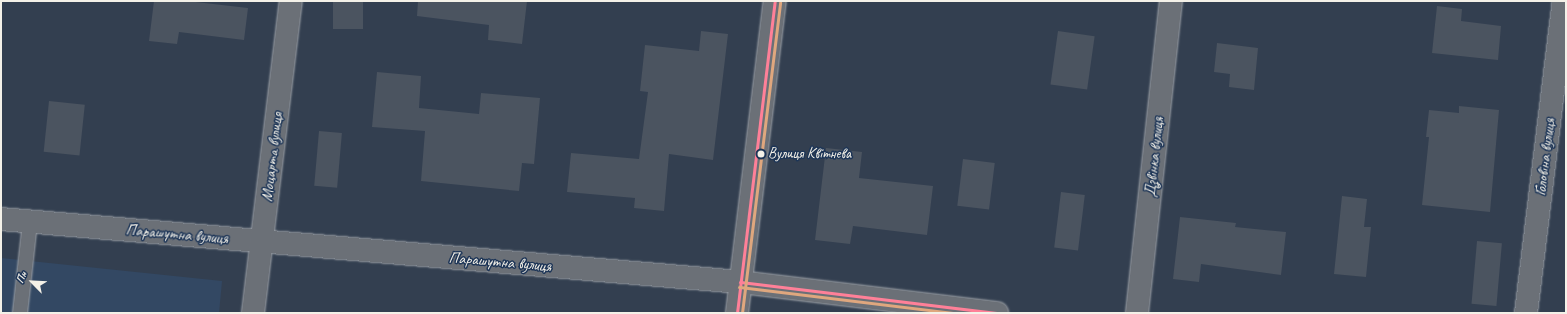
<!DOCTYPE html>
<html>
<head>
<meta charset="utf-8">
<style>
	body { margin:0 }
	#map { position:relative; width:1567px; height:314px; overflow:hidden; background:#333f50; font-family:Caveat,sans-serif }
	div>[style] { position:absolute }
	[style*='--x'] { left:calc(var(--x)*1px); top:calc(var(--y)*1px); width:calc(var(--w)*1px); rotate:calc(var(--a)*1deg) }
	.built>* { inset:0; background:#334863 }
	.building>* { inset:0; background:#4b5460; transform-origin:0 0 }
	.roads { filter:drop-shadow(0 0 1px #9ba0a6) drop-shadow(0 0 1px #9ba0a6) }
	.lane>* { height:14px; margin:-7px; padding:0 7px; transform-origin:7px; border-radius:7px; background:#6b7077 }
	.street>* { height:22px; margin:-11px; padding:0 11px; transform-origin:11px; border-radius:11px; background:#6b7077 }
	.secondary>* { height:22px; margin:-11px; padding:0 11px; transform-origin:11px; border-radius:11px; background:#6b7077 }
	.bus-1>* { height:3px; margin:-1.5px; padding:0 1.5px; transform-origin:1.5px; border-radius:1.5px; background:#ff8098 }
	.bus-2>* { height:3px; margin:-1.5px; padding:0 1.5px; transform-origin:1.5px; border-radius:1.5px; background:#dfa77e }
	.dots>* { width:11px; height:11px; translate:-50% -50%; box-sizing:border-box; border:2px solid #1d3557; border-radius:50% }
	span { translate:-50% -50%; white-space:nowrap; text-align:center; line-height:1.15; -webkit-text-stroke:3px #1d3557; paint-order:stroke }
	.bus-label { font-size:15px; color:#f4f1e8 }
	.left { translate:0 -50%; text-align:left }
	.street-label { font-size:16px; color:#f4f1e8 }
	.frame { position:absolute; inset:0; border:2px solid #f4f1e8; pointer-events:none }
	.north { position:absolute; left:12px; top:262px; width:40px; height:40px; -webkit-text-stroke:3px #1d3557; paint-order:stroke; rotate:294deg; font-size:11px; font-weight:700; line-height:16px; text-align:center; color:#f4f1e8 }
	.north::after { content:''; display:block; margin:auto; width:14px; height:18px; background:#f4f1e8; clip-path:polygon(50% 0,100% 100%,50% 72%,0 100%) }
</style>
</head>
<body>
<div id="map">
	<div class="built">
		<i style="clip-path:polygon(1px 258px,222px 281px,219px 313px,1px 313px)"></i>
	</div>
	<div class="building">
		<i style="clip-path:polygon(154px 1px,187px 1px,248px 8px,244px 40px,179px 32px,177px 44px,149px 41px)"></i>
		<i style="left:333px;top:1px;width:30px;height:28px"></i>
		<i style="clip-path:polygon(418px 1px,527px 1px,522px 44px,488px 40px,489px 25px,417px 16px)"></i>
		<i style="clip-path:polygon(1437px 6px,1462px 9px,1461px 21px,1501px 26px,1498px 60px,1432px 53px)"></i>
		<i style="clip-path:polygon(701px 31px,728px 34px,713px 160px,669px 154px,664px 211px,634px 208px,635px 198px,567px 192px,571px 153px,639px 159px,648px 92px,640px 91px,645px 45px,699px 51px)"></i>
		<i style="left:1058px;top:31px;width:37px;height:54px;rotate:8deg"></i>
		<i style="clip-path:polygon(1217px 43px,1258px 48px,1254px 90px,1229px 87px,1230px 74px,1214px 72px)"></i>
		<i style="clip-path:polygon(377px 72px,421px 76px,419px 108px,479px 114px,481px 93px,540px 98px,534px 164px,522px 163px,519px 191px,421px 181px,425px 131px,372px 127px)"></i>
		<i style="left:49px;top:101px;width:36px;height:51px;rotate:6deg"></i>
		<i style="clip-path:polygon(1459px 106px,1499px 110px,1490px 212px,1422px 205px,1429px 137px,1426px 137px,1429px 110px,1459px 113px)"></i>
		<i style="left:319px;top:131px;width:23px;height:55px;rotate:5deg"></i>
		<i style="clip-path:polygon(826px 148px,862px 152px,859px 178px,933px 186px,927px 235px,853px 226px,850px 244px,815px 240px)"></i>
		<i style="left:963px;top:159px;width:32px;height:47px;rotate:7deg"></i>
		<i style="left:1061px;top:192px;width:24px;height:56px;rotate:7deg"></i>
		<i style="clip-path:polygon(1342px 196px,1367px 199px,1364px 227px,1371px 227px,1366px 277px,1334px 274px)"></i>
		<i style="clip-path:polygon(1180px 217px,1236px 223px,1235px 227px,1286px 232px,1281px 275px,1201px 264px,1199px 282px,1173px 279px)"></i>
		<i style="left:1477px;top:241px;width:25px;height:63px;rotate:5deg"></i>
	</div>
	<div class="roads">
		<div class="lane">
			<i style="--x:20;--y:313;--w:92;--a:-83.7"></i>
		</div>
		<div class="street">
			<i style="--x:1;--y:219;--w:742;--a:4.87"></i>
			<i style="--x:253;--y:313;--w:314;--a:-83.1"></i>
			<i style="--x:1137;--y:313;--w:314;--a:-83.8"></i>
			<i style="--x:1526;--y:313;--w:314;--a:-83.1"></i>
		</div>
		<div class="secondary">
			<i style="--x:740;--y:282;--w:259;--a:6.9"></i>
			<i style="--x:737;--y:313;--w:314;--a:-83.1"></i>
		</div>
	</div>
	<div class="bus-1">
		<i style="--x:740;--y:282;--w:259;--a:6.9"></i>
		<i style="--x:737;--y:313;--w:314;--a:-83.1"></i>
	</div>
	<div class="bus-2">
		<i style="--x:739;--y:287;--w:218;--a:6.9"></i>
		<i style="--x:742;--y:313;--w:313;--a:-83"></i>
	</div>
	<div class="dots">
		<i style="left:761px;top:154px;background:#f4f1e8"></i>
	</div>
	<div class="bus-label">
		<span class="left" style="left:768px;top:154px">Вулиця Квітнева</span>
	</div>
	<div class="street-label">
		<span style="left:272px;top:157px;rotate:-83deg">Моцарта вулиця</span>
		<span style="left:1154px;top:157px;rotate:-84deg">Дзвінка вулиця</span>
		<span style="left:1545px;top:157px;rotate:-83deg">Головіна вулиця</span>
		<span style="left:177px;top:234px;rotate:5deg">Парашутна вулиця</span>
		<span style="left:500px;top:262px;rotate:5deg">Парашутна вулиця</span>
	</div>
	<div class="frame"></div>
	<div class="north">Пн</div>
</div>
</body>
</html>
